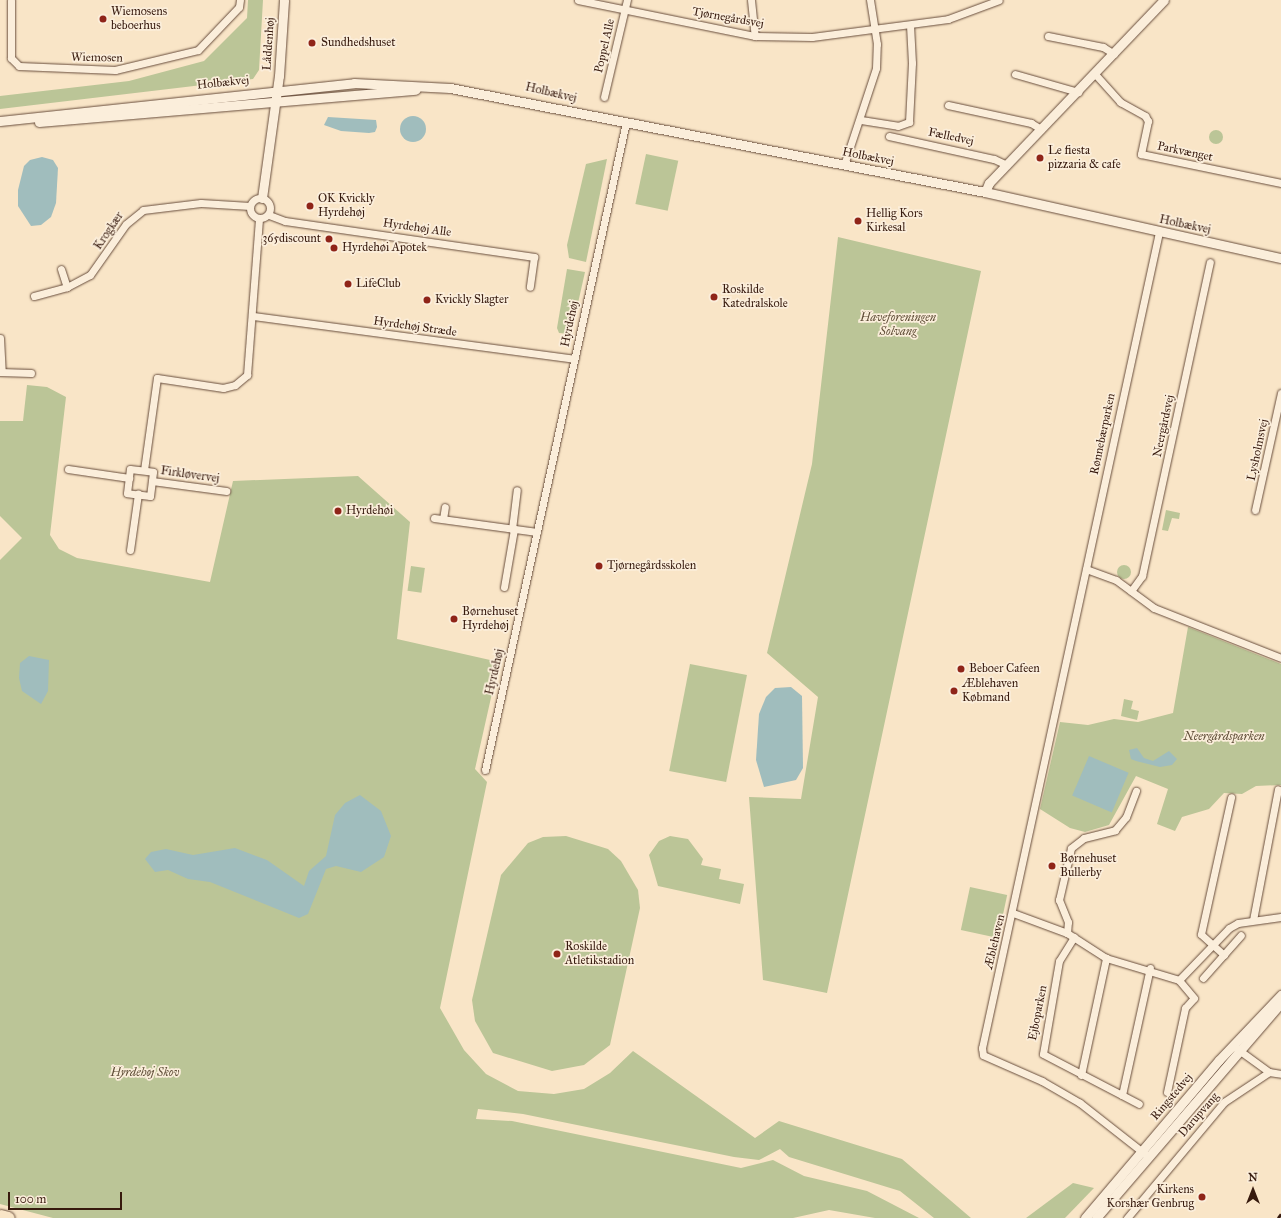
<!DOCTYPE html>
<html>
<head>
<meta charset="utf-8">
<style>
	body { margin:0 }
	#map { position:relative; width:1281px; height:1218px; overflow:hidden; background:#f9e5c7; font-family:"IM FELL Great Primer",serif }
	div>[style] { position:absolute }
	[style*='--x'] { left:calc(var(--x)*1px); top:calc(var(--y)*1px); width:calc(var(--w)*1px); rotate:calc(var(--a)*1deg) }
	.green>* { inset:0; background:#bbc597; transform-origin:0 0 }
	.round { border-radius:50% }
	.water>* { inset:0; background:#a0bdbd; transform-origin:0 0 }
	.roads { filter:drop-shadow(0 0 1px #684d3c) drop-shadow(0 0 1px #684d3c) }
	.minor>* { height:7px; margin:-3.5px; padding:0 3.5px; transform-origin:3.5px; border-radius:3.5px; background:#fbeedb }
	.minor>.ring { margin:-3.5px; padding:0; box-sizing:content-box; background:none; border:7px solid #fbeedb; border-radius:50% }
	.tertiary>* { height:9px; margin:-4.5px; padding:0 4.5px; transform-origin:4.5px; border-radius:4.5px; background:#fbeedb }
	.motorway>* { height:13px; margin:-6.5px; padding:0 6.5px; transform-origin:6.5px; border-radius:6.5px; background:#f9e5c7 }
	.rail>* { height:2.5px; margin-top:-1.25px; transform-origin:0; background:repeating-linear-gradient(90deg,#371a0e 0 7px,transparent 0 14px) }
	.dots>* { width:11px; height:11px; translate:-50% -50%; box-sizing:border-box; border:2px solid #fbeedb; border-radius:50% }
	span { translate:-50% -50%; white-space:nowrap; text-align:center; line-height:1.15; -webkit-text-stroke:3.5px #fbeedb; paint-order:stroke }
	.poi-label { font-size:12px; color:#371a0e }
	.left { translate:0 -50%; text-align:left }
	.right { translate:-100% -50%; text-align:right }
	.street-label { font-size:12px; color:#371a0e }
	.park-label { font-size:12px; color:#5f4d37; font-style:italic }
	.north { position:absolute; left:1233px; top:1170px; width:40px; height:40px; -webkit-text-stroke:3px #fbeedb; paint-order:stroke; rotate:0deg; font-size:11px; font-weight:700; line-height:16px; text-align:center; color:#371a0e }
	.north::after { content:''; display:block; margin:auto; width:14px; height:18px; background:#371a0e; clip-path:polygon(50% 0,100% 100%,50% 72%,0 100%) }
	.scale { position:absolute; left:8px; top:1192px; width:114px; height:18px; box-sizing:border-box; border:2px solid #371a0e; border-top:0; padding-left:5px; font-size:12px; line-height:14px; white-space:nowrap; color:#371a0e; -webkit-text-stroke:3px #fbeedb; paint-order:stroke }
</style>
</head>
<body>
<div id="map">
	<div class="green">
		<i style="clip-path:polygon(248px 0,263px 0,259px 70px,253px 79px,0 109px,0 96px,129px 81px,204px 61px,247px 18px)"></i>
		<i class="round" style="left:1209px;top:130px;width:14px;height:14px"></i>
		<i style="left:646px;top:154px;width:33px;height:51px;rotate:12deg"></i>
		<i style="clip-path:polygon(607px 159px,586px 262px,569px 258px,567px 245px,586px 164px)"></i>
		<i style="clip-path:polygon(838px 237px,981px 271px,827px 993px,763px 980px,749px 797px,801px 799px,818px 697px,767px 653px,812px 464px)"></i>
		<i style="clip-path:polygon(567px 269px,585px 272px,571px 334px,559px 333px,557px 328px)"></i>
		<i style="clip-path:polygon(27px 385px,47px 387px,66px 397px,50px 535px,59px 549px,77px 558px,210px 582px,233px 481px,358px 476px,410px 522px,397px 639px,499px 662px,475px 769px,487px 782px,440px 1008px,464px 1050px,486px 1074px,518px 1091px,554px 1094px,584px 1089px,610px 1073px,633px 1051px,755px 1138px,779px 1121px,902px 1159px,971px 1218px,934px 1218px,900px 1191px,789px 1157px,780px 1149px,759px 1160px,734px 1157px,523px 1114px,478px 1109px,476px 1119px,512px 1121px,741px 1168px,773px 1160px,804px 1176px,867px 1191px,919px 1218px,875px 1218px,829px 1210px,793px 1218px,53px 1218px,0 1204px,0 560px,22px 538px,0 516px,0 421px,23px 421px)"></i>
		<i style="clip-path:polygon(1166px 510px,1180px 513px,1179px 519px,1172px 518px,1168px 531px,1162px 530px)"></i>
		<i class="round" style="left:1117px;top:565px;width:14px;height:14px"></i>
		<i style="left:411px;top:566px;width:14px;height:25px;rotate:8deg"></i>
		<i style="clip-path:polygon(1188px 627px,1281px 664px,1281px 785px,1256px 786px,1242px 794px,1224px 793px,1209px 809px,1182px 817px,1175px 831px,1157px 824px,1168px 789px,1136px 776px,1109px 825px,1085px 832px,1070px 828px,1040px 809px,1060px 722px,1088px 725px,1114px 719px,1138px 722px,1173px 713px)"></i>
		<i style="left:690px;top:664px;width:58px;height:109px;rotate:11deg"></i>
		<i style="clip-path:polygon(1124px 699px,1133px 701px,1131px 709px,1139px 711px,1137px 720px,1121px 716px)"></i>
		<i style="clip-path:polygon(566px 836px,608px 849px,621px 861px,638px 890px,640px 908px,610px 1045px,584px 1065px,552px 1071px,493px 1053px,475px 1021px,472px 1000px,501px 875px,528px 843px,543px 837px)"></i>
		<i style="clip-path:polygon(670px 836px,688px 839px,703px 859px,701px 865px,721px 869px,719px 879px,744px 884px,740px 904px,658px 886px,649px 855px,659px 841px)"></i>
		<i style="left:970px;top:887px;width:38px;height:44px;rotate:12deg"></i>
		<i style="clip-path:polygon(1073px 1183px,1094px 1188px,1065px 1218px,1026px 1218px)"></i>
	</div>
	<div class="water">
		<i class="round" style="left:400px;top:116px;width:26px;height:26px"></i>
		<i style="clip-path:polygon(328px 117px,376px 120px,377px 127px,375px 132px,369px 133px,341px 131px,324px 125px)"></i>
		<i style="clip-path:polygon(42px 157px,53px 160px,58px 168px,56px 203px,51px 217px,41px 225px,31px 226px,18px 206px,18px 190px,24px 166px,30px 160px)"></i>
		<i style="clip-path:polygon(29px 656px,49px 660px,48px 691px,41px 704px,22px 691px,19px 678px,20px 663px)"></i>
		<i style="clip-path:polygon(791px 687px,802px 696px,803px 768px,796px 780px,764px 787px,756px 760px,759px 714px,766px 697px,775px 688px)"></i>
		<i style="clip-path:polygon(1137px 748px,1144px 758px,1153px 761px,1169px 751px,1177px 759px,1172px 765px,1160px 767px,1136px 761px,1131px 759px,1129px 750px)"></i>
		<i style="left:1089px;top:756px;width:43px;height:43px;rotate:23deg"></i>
		<i style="clip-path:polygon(360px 795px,381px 811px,391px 836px,384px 857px,361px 872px,336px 866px,326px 869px,308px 914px,299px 918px,210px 882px,188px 879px,168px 870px,155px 872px,145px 859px,151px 852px,166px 849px,193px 855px,235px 848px,267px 860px,304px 886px,309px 871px,326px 856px,335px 815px,345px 803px)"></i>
	</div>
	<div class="roads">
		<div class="minor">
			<i style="--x:11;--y:0;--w:58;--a:90"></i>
			<i style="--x:11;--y:58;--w:11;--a:45"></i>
			<i style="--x:19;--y:66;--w:96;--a:2.4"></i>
			<i style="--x:115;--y:70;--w:85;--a:-13.5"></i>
			<i style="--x:198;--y:50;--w:59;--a:-46.4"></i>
			<i style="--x:239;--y:7;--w:7;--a:-82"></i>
			<i style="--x:578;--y:0;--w:181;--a:11.5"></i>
			<i style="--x:755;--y:36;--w:57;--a:1"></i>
			<i style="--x:812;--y:37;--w:137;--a:-7.5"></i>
			<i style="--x:948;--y:19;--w:54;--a:-20.4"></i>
			<i style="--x:751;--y:0;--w:36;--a:84"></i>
			<i style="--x:1048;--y:36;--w:56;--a:11.3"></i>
			<i style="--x:1103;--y:47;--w:13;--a:32"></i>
			<i style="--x:1015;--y:74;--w:66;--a:15.9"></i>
			<i style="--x:1095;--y:74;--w:38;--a:48"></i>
			<i style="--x:1120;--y:102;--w:29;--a:29"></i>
			<i style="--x:1145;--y:116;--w:6;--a:59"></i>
			<i style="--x:1148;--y:121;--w:34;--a:102"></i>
			<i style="--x:1141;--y:154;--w:143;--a:11.7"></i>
			<i style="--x:604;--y:97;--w:100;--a:-76.7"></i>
			<i style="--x:948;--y:105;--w:85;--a:12.2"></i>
			<i style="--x:1031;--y:123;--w:12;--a:31"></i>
			<i style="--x:861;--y:120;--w:37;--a:9"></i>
			<i style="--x:898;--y:126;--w:12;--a:-20"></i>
			<i style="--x:909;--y:122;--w:59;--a:-87.1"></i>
			<i style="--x:912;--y:63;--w:37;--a:-93"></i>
			<i style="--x:889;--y:136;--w:107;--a:12.4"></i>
			<i style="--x:994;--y:159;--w:14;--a:25"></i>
			<i style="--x:844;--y:165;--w:102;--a:-71.7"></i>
			<i style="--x:876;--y:68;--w:24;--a:-88"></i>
			<i style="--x:877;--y:44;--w:45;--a:-99"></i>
			<i class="ring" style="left:250px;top:198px;width:13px;height:13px"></i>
			<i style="--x:269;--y:215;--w:17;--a:21"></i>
			<i style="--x:285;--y:221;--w:252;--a:8.2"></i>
			<i style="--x:534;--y:257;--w:30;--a:98"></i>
			<i style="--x:61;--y:269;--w:19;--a:72"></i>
			<i style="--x:34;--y:296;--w:34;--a:-15"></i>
			<i style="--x:67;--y:287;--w:26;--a:-28"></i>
			<i style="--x:90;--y:275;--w:62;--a:-54.8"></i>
			<i style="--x:126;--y:224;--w:22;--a:-39"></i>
			<i style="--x:143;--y:210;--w:58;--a:-6.9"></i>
			<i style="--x:201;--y:203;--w:49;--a:3.5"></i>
			<i style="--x:253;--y:316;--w:324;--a:7.6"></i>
			<i style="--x:0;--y:338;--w:33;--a:87"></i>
			<i style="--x:0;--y:372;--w:31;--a:2"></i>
			<i style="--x:68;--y:469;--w:62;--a:8.4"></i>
			<i style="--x:130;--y:469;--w:23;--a:7"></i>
			<i style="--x:153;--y:472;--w:24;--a:97"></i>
			<i style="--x:150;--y:496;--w:23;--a:-173"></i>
			<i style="--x:127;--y:493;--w:24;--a:-83"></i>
			<i style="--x:144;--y:470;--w:93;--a:-82"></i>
			<i style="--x:157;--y:378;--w:67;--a:8.6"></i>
			<i style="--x:223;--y:388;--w:12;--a:-14"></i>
			<i style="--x:235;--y:385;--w:16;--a:-40"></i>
			<i style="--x:247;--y:375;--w:156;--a:-85.6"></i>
			<i style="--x:152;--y:481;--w:75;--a:7.7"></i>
			<i style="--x:1255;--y:510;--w:120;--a:-77.5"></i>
			<i style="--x:434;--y:518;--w:104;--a:7.7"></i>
			<i style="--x:443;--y:519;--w:12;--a:-81"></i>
			<i style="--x:512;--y:529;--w:39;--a:-83"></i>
			<i style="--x:130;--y:550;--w:57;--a:-81.9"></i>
			<i style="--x:1086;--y:569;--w:32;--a:20"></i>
			<i style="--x:1116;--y:580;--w:47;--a:36.4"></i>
			<i style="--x:1154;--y:608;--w:136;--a:21.5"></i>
			<i style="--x:504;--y:587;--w:59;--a:-80.2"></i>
			<i style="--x:1131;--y:591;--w:19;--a:-54"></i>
			<i style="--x:1142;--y:576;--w:321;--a:-77.8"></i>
			<i style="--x:485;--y:770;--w:663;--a:-77.72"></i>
			<i style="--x:1013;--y:913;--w:58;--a:20.3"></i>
			<i style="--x:1067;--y:933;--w:46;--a:32.7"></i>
			<i style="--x:1106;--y:958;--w:76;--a:16.8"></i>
			<i style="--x:1179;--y:980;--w:72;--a:-46.1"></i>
			<i style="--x:1229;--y:928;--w:10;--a:-29"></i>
			<i style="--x:1238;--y:923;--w:43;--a:-7.9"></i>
			<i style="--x:1253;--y:920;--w:133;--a:-79.2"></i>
			<i style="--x:1067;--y:933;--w:11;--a:-85"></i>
			<i style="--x:1068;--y:922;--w:24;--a:-112"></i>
			<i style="--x:1059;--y:900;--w:53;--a:-77"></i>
			<i style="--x:1071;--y:848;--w:16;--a:-38"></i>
			<i style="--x:1084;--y:838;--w:32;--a:-14"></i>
			<i style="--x:1115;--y:830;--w:17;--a:-50"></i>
			<i style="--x:1126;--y:817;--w:28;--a:-69"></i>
			<i style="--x:1074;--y:937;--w:28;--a:122"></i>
			<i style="--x:1059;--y:961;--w:94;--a:99.8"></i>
			<i style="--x:1043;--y:1054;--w:108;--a:27.5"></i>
			<i style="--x:1224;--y:955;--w:31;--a:-138"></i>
			<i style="--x:1201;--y:934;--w:140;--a:-77.6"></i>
			<i style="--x:1203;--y:978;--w:57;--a:-48.5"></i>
			<i style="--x:1269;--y:1072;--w:12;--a:9"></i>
			<i style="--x:1081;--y:1075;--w:120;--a:-77.9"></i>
			<i style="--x:1167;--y:1092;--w:86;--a:-77.9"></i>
			<i style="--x:1185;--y:1008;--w:13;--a:-48"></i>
			<i style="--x:1194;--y:998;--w:23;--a:-130"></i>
			<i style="--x:1122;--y:1095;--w:130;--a:-77.6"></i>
			<i style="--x:1145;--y:1154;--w:83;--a:-141.9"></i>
			<i style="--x:1080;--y:1103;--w:44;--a:-149.9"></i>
			<i style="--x:1042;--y:1081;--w:64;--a:-156.2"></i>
			<i style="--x:983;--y:1055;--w:7;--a:-98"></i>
			<i style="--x:982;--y:1048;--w:835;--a:-77.76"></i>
			<i style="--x:1127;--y:1218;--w:151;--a:-50.1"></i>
			<i style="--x:1224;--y:1102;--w:54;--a:-33.7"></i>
			<i style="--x:1269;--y:1072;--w:41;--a:-144"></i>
		</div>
		<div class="tertiary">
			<i style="--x:0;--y:121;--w:356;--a:-6.1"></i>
			<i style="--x:354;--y:83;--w:96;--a:3"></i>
			<i style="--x:450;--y:88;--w:545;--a:11"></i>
			<i style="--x:985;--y:192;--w:303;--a:12.6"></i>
			<i style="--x:39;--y:122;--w:378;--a:-4.9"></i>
			<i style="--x:985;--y:192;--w:10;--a:-66"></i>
			<i style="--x:989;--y:183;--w:253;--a:-46.3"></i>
			<i style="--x:262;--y:198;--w:123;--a:-82.1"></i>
			<i style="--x:279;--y:76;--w:76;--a:-86.2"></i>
			<i style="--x:1085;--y:1218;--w:207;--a:-49.7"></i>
			<i style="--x:1219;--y:1060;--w:90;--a:-46.4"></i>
			<i style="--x:1096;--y:1218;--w:284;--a:-49.3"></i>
		</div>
		<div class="motorway">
			<i style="--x:0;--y:1216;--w:8;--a:14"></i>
		</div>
	</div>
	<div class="rail">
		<i style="--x:1278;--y:1218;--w:5;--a:-53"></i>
	</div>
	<div class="dots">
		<i style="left:103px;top:19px;background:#8f2418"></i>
		<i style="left:312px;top:43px;background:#8f2418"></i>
		<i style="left:1040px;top:158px;background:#8f2418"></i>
		<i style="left:310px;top:206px;background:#8f2418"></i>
		<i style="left:858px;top:221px;background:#8f2418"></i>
		<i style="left:329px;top:239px;background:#8f2418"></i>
		<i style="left:334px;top:248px;background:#8f2418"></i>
		<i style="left:348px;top:284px;background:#8f2418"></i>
		<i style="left:714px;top:297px;background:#8f2418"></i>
		<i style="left:427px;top:300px;background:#8f2418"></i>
		<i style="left:338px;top:511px;background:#8f2418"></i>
		<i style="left:599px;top:566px;background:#8f2418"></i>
		<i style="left:454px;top:619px;background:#8f2418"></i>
		<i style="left:961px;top:669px;background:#8f2418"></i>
		<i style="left:954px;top:691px;background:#8f2418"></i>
		<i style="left:1052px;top:866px;background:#8f2418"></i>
		<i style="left:557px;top:954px;background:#8f2418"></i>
		<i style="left:1202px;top:1197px;background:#8f2418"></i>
	</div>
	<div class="poi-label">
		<span class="left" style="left:111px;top:19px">Wiemosens<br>beboerhus</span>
		<span class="left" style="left:321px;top:43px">Sundhedshuset</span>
		<span class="left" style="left:1048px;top:158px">Le fiesta<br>pizzaria &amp; cafe</span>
		<span class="left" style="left:318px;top:206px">OK Kvickly<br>Hyrdehøj</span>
		<span class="left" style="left:866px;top:221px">Hellig Kors<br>Kirkesal</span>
		<span class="right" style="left:321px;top:239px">365discount</span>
		<span class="left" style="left:342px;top:248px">Hyrdehøi Apotek</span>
		<span class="left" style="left:356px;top:284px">LifeClub</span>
		<span class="left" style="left:722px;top:297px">Roskilde<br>Katedralskole</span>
		<span class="left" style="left:435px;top:300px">Kvickly Slagter</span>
		<span class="left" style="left:346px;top:511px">Hyrdehøi</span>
		<span class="left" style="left:607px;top:566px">Tjørnegårdsskolen</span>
		<span class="left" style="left:462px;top:619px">Børnehuset<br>Hyrdehøj</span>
		<span class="left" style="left:969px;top:669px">Beboer Cafeen</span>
		<span class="left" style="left:962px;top:691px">Æblehaven<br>Købmand</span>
		<span class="left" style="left:1060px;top:866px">Børnehuset<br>Bullerby</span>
		<span class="left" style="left:565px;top:954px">Roskilde<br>Atletikstadion</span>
		<span class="right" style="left:1194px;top:1197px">Kirkens<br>Korshær Genbrug</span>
	</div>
	<div class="street-label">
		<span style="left:728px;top:18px;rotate:10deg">Tjørnegårdsvej</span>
		<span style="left:269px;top:44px;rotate:-86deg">Låddenhøj</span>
		<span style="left:605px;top:46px;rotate:-77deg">Poppel Alle</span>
		<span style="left:97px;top:58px;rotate:1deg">Wiemosen</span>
		<span style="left:223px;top:83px;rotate:-6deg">Holbækvej</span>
		<span style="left:551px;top:93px;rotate:13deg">Holbækvej</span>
		<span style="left:951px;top:137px;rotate:12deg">Fælledvej</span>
		<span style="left:1185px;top:152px;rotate:12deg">Parkvænget</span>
		<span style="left:868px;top:157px;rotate:11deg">Holbækvej</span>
		<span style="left:1185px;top:225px;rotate:12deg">Holbækvej</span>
		<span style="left:417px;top:228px;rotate:8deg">Hyrdehøj Alle</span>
		<span style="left:109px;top:231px;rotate:-56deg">Krogkær</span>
		<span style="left:570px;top:324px;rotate:-78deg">Hyrdehøj</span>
		<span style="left:415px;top:327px;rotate:8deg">Hyrdehøj Stræde</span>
		<span style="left:1164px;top:426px;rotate:-78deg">Neergårdsvej</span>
		<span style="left:1103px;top:434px;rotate:-78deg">Rønnebærparken</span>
		<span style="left:1258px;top:450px;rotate:-78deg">Lysholmsvej</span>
		<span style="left:190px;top:475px;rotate:8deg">Firkløvervej</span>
		<span style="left:495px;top:672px;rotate:-77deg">Hyrdehøj</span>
		<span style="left:995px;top:942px;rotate:-77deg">Æblehaven</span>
		<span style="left:1038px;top:1013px;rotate:-79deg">Ejboparken</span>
		<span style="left:1172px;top:1097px;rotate:-50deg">Ringstedvej</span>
		<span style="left:1199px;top:1115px;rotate:-49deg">Darupvang</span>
	</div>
	<div class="park-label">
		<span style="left:898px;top:325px">Haveforeningen<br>Solvang</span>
		<span style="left:1224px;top:737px">Neergårdsparken</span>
		<span style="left:145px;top:1073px">Hyrdehøj Skov</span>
	</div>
	<div class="north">N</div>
	<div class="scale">100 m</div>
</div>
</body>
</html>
